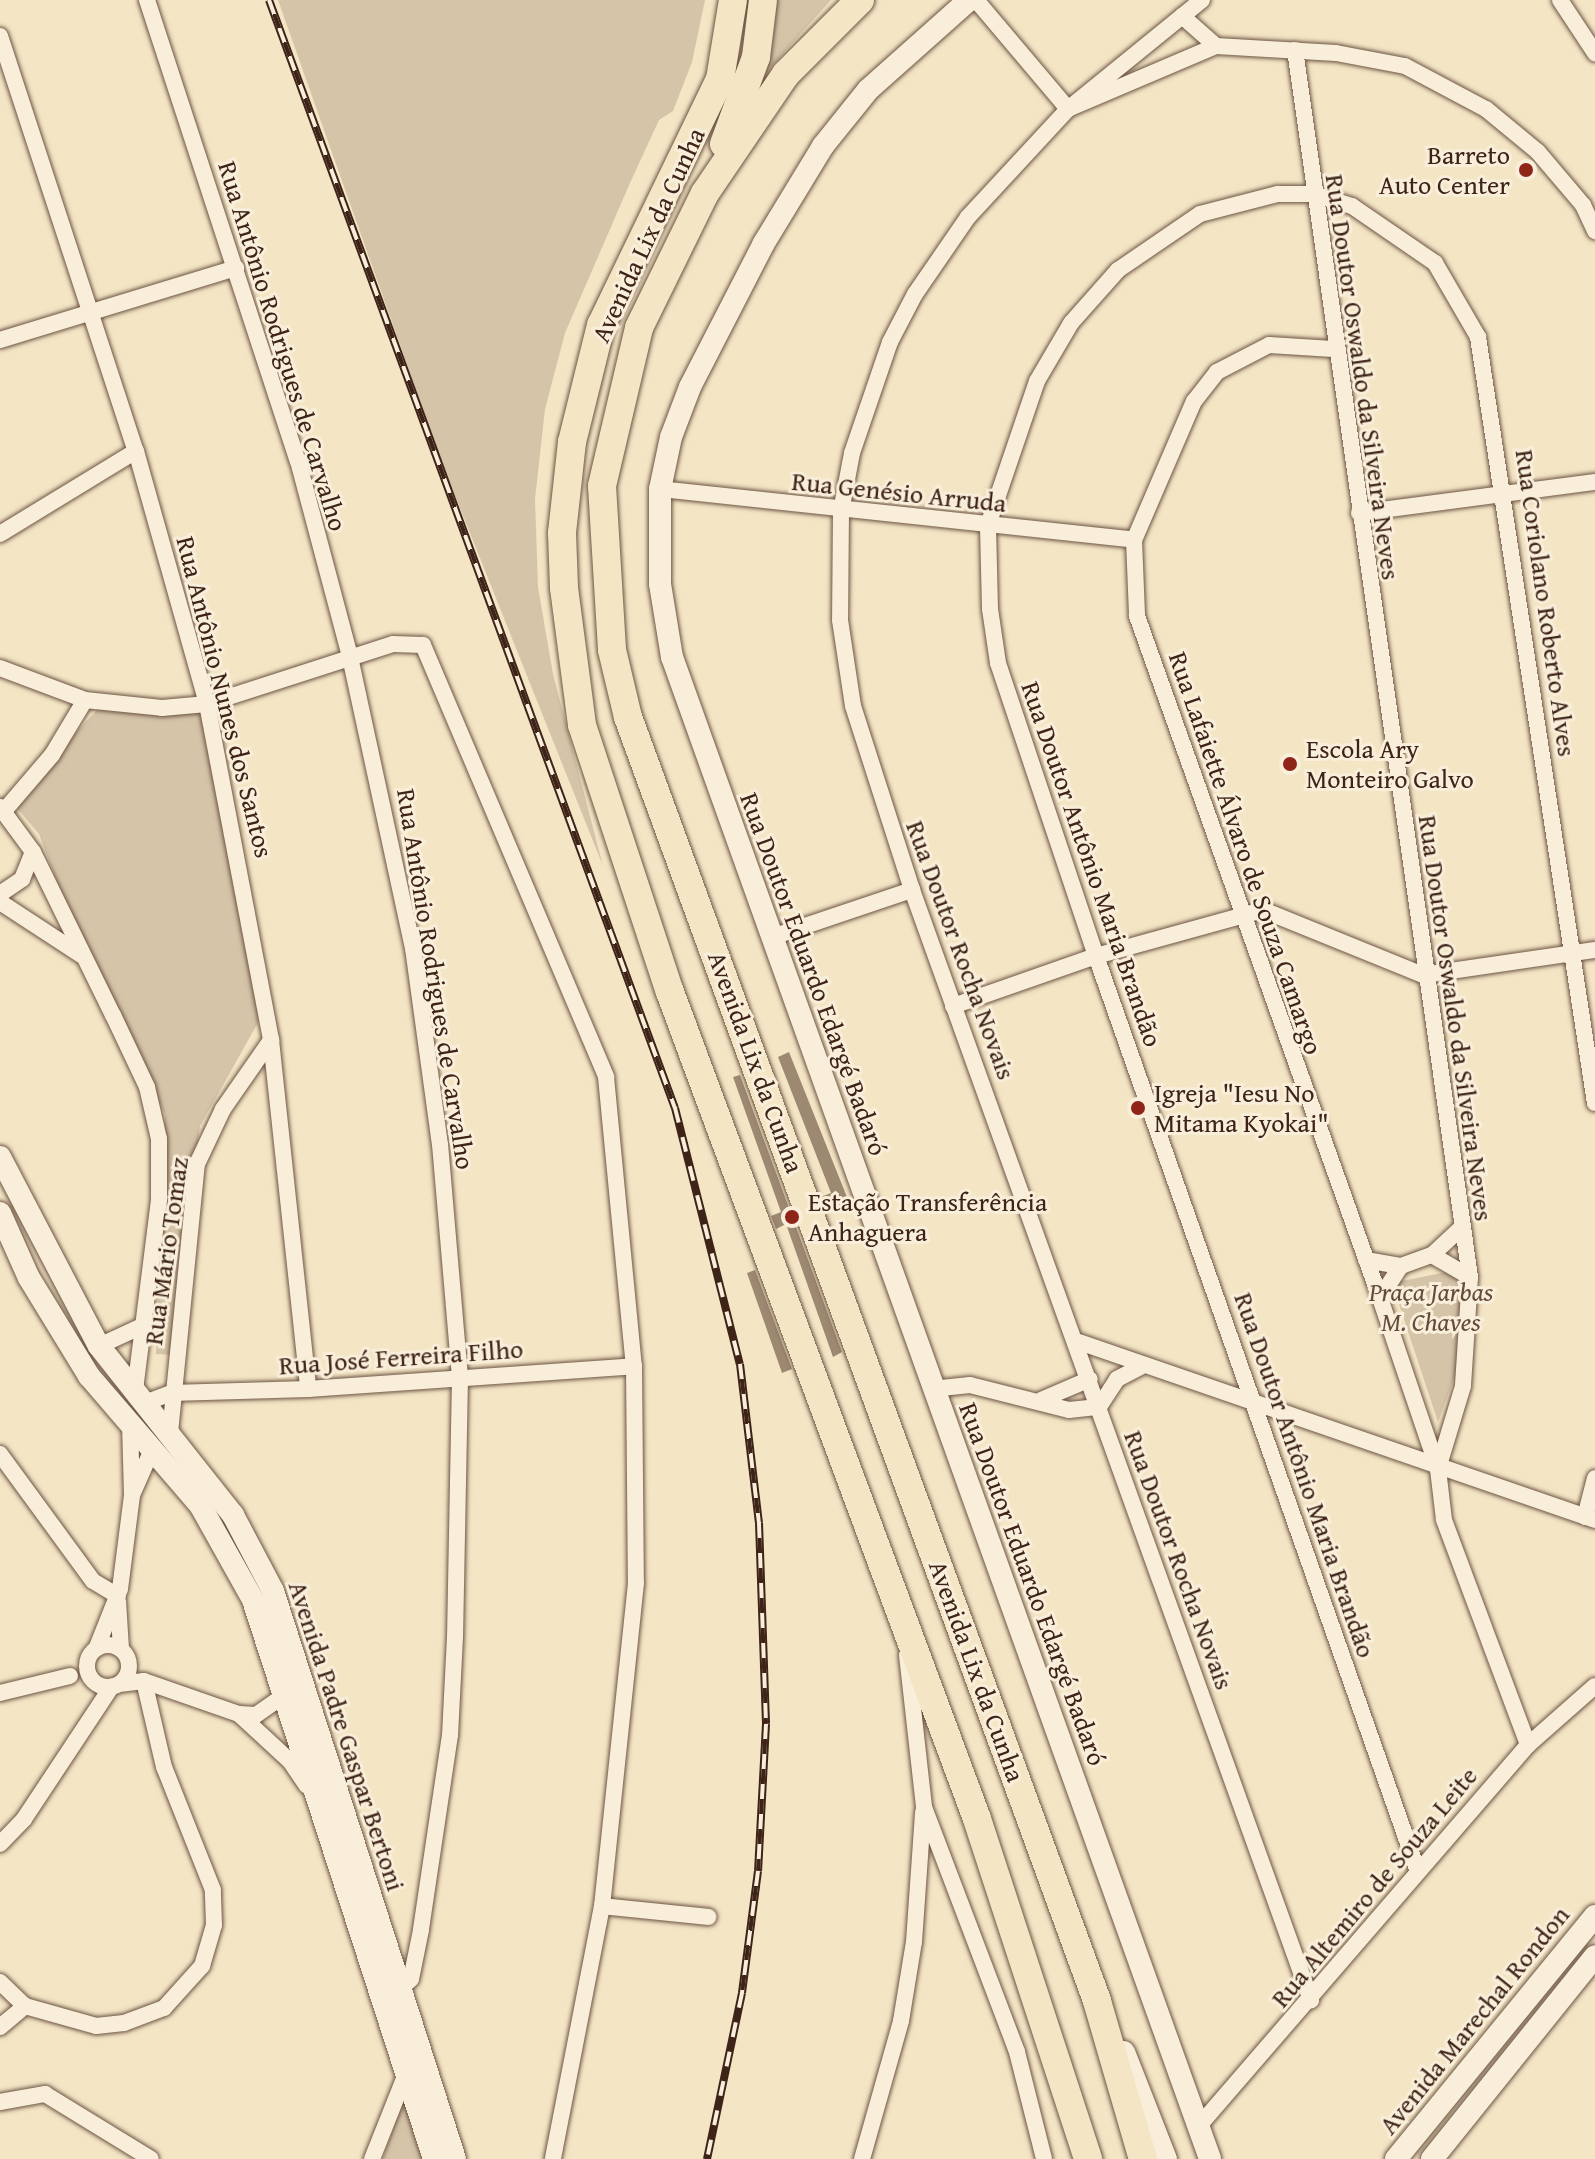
<!DOCTYPE html>
<html>
<head>
<meta charset="utf-8">
<style>
	body { margin:0 }
	#map { position:relative; width:1595px; height:2159px; overflow:hidden; background:#f4e5c5; font-family:"Gentium Book Plus",serif }
	div>[style] { position:absolute }
	[style*='--x'] { left:calc(var(--x)*1px); top:calc(var(--y)*1px); width:calc(var(--w)*1px); rotate:calc(var(--a)*1deg) }
	.green>* { inset:0; background:#d5c4a8 }
	.building>* { inset:0; background:#9d8872 }
	.roads { filter:drop-shadow(0 0 2px #6c5443) drop-shadow(0 0 2px #6c5443) }
	.street>* { height:16px; margin:-8px; padding:0 8px; transform-origin:8px; border-radius:8px; background:#f8eed9 }
	.street>.ring { margin:-8px; padding:0; box-sizing:content-box; background:none; border:16px solid #f8eed9; border-radius:50% }
	.secondary>* { height:22px; margin:-11px; padding:0 11px; transform-origin:11px; border-radius:11px; background:#f8eed9 }
	.highway>* { height:28px; margin:-14px; padding:0 14px; transform-origin:14px; border-radius:14px; background:#f4e5c5 }
	.rail>* { height:8px; margin-top:-4px; transform-origin:0; background:repeating-linear-gradient(90deg,#f8eed9 0 15px,#3e2318 0 30px); box-sizing:border-box; border-block:2px solid #3e2318 }
	.dots>* { width:22px; height:22px; translate:-50% -50%; box-sizing:border-box; border:4px solid #f8eed9; border-radius:50% }
	span { translate:-50% -50%; white-space:nowrap; text-align:center; line-height:1.15; -webkit-text-stroke:6px #f8eed9; paint-order:stroke }
	.poi-label { font-size:26px; color:#3e2318 }
	.right { translate:-100% -50%; text-align:right }
	.left { translate:0 -50%; text-align:left }
	.street-label { font-size:26px; color:#3e2318 }
	.park-label { font-size:26px; color:#644b3c; font-style:italic }
</style>
</head>
<body>
<div id="map">
	<div class="green">
		<i style="clip-path:polygon(278px 0,705px 0,692px 62px,673px 111px,659px 120px,630px 183px,565px 333px,545px 409px,535px 499px,538px 587px,553px 674px,603px 866px,440px 458px)"></i>
		<i style="clip-path:polygon(768px 0,831px 0,759px 80px)"></i>
		<i style="clip-path:polygon(100px 707px,202px 712px,259px 1021px,200px 1126px,172px 1355px,156px 1354px,165px 1114px,70px 916px,39px 834px,17px 808px,28px 783px)"></i>
		<i style="clip-path:polygon(1456px 1270px,1462px 1303px,1458px 1368px,1438px 1422px,1392px 1283px)"></i>
		<i style="clip-path:polygon(401px 2103px,413px 2105px,427px 2159px,383px 2159px)"></i>
	</div>
	<div class="building">
		<i style="clip-path:polygon(789px 1052px,849px 1202px,827px 1212px,821px 1197px,831px 1193px,778px 1057px)"></i>
		<i style="clip-path:polygon(740px 1075px,842px 1352px,833px 1357px,786px 1224px,776px 1229px,771px 1216px,781px 1212px,733px 1077px)"></i>
		<i style="clip-path:polygon(755px 1270px,792px 1369px,782px 1373px,747px 1273px)"></i>
	</div>
	<div class="roads">
		<div class="street">
			<i style="--x:147;--y:0;--w:485;--a:71.9"></i>
			<i style="--x:298;--y:461;--w:203;--a:75.1"></i>
			<i style="--x:350;--y:657;--w:298;--a:77.8"></i>
			<i style="--x:413;--y:948;--w:198;--a:82.2"></i>
			<i style="--x:440;--y:1144;--w:235;--a:85.1"></i>
			<i style="--x:460;--y:1378;--w:259;--a:91.1"></i>
			<i style="--x:455;--y:1637;--w:98;--a:92.9"></i>
			<i style="--x:450;--y:1735;--w:197;--a:98.5"></i>
			<i style="--x:421;--y:1930;--w:50;--a:101.5"></i>
			<i style="--x:411;--y:1979;--w:16;--a:137"></i>
			<i style="--x:976;--y:0;--w:143;--a:49.8"></i>
			<i style="--x:1068;--y:109;--w:161;--a:-23.1"></i>
			<i style="--x:1216;--y:46;--w:120;--a:3.3"></i>
			<i style="--x:1336;--y:53;--w:70;--a:10.7"></i>
			<i style="--x:1405;--y:66;--w:92;--a:28"></i>
			<i style="--x:1486;--y:109;--w:67;--a:39.6"></i>
			<i style="--x:1538;--y:152;--w:70;--a:49.7"></i>
			<i style="--x:1583;--y:205;--w:29;--a:65"></i>
			<i style="--x:1202;--y:0;--w:173;--a:140.9"></i>
			<i style="--x:1068;--y:109;--w:147;--a:132.8"></i>
			<i style="--x:968;--y:217;--w:93;--a:124.5"></i>
			<i style="--x:915;--y:294;--w:54;--a:117.5"></i>
			<i style="--x:890;--y:342;--w:117;--a:108.9"></i>
			<i style="--x:852;--y:453;--w:59;--a:100.7"></i>
			<i style="--x:841;--y:511;--w:109;--a:90.5"></i>
			<i style="--x:840;--y:620;--w:87;--a:81.4"></i>
			<i style="--x:853;--y:706;--w:193;--a:72.2"></i>
			<i style="--x:912;--y:890;--w:1180;--a:70.23"></i>
			<i style="--x:1560;--y:0;--w:64;--a:56.6"></i>
			<i style="--x:1182;--y:16;--w:45;--a:41.4"></i>
			<i style="--x:0;--y:36;--w:437;--a:71.9"></i>
			<i style="--x:136;--y:451;--w:263;--a:74.3"></i>
			<i style="--x:207;--y:704;--w:342;--a:79.2"></i>
			<i style="--x:271;--y:1040;--w:351;--a:83.9"></i>
			<i style="--x:1295;--y:50;--w:1239;--a:81.88"></i>
			<i style="--x:1470;--y:1277;--w:109;--a:93.7"></i>
			<i style="--x:1463;--y:1386;--w:87;--a:106.8"></i>
			<i style="--x:0;--y:340;--w:247;--a:-17"></i>
			<i style="--x:1333;--y:349;--w:64;--a:-176.4"></i>
			<i style="--x:1269;--y:345;--w:59;--a:152.6"></i>
			<i style="--x:1217;--y:372;--w:37;--a:128"></i>
			<i style="--x:1194;--y:401;--w:151;--a:113.3"></i>
			<i style="--x:1134;--y:540;--w:76;--a:87.7"></i>
			<i style="--x:1137;--y:616;--w:724;--a:70.39"></i>
			<i style="--x:1380;--y:1298;--w:181;--a:71.3"></i>
			<i style="--x:1438;--y:1469;--w:51;--a:83.3"></i>
			<i style="--x:1444;--y:1520;--w:240;--a:69.5"></i>
			<i style="--x:660;--y:489;--w:477;--a:6.1"></i>
			<i style="--x:1359;--y:513;--w:238;--a:-7.5"></i>
			<i style="--x:0;--y:534;--w:159;--a:-31.4"></i>
			<i style="--x:0;--y:668;--w:91;--a:20.6"></i>
			<i style="--x:85;--y:700;--w:77;--a:5.9"></i>
			<i style="--x:162;--y:708;--w:45;--a:-5.1"></i>
			<i style="--x:207;--y:704;--w:195;--a:-17.9"></i>
			<i style="--x:393;--y:644;--w:30;--a:2"></i>
			<i style="--x:423;--y:645;--w:469;--a:67"></i>
			<i style="--x:606;--y:1077;--w:290;--a:84.5"></i>
			<i style="--x:634;--y:1366;--w:217;--a:89.5"></i>
			<i style="--x:636;--y:1583;--w:325;--a:96"></i>
			<i style="--x:602;--y:1906;--w:258;--a:101"></i>
			<i style="--x:0;--y:807;--w:56;--a:53.7"></i>
			<i style="--x:33;--y:852;--w:182;--a:63.9"></i>
			<i style="--x:113;--y:1015;--w:80;--a:64.7"></i>
			<i style="--x:147;--y:1087;--w:53;--a:77"></i>
			<i style="--x:159;--y:1139;--w:61;--a:90"></i>
			<i style="--x:159;--y:1200;--w:191;--a:97.2"></i>
			<i style="--x:4;--y:811;--w:74;--a:-49.4"></i>
			<i style="--x:52;--y:755;--w:64;--a:-59"></i>
			<i style="--x:0;--y:894;--w:27;--a:-34"></i>
			<i style="--x:22;--y:879;--w:29;--a:-68"></i>
			<i style="--x:0;--y:902;--w:97;--a:33.2"></i>
			<i style="--x:772;--y:937;--w:148;--a:-18.6"></i>
			<i style="--x:953;--y:1006;--w:151;--a:-19.3"></i>
			<i style="--x:1096;--y:956;--w:173;--a:-15.4"></i>
			<i style="--x:1263;--y:910;--w:173;--a:22.1"></i>
			<i style="--x:1423;--y:975;--w:174;--a:-8.3"></i>
			<i style="--x:1432;--y:1255;--w:44;--a:30.1"></i>
			<i style="--x:1366;--y:1260;--w:36;--a:10"></i>
			<i style="--x:1401;--y:1266;--w:33;--a:-20"></i>
			<i style="--x:1432;--y:1255;--w:41;--a:-43"></i>
			<i style="--x:1380;--y:1298;--w:38;--a:-57"></i>
			<i style="--x:1079;--y:1342;--w:546;--a:19.03"></i>
			<i style="--x:99;--y:1346;--w:47;--a:-24.9"></i>
			<i style="--x:932;--y:1389;--w:38;--a:-6"></i>
			<i style="--x:970;--y:1385;--w:102;--a:14.2"></i>
			<i style="--x:1069;--y:1410;--w:30;--a:-6"></i>
			<i style="--x:1099;--y:1407;--w:33;--a:-57"></i>
			<i style="--x:1117;--y:1379;--w:27;--a:-27"></i>
			<i style="--x:1041;--y:1400;--w:53;--a:-23.2"></i>
			<i style="--x:145;--y:1403;--w:28;--a:-21"></i>
			<i style="--x:171;--y:1393;--w:137;--a:-1.7"></i>
			<i style="--x:308;--y:1389;--w:327;--a:-4"></i>
			<i style="--x:170;--y:1433;--w:270;--a:-84.3"></i>
			<i style="--x:197;--y:1164;--w:61;--a:-64.7"></i>
			<i style="--x:223;--y:1109;--w:84;--a:-55.2"></i>
			<i style="--x:0;--y:1454;--w:157;--a:53.8"></i>
			<i style="--x:93;--y:1581;--w:29;--a:31"></i>
			<i style="--x:132;--y:1495;--w:47;--a:-66.2"></i>
			<i style="--x:1585;--y:1517;--w:40;--a:-75.6"></i>
			<i style="--x:118;--y:1601;--w:48;--a:86.4"></i>
			<i class="ring" style="left:87px;top:1645px;width:26px;height:26px"></i>
			<i style="--x:97;--y:1647;--w:62;--a:-68.4"></i>
			<i style="--x:120;--y:1589;--w:95;--a:-82.7"></i>
			<i style="--x:132;--y:1495;--w:70;--a:-91.6"></i>
			<i style="--x:907;--y:1655;--w:153;--a:83.6"></i>
			<i style="--x:924;--y:1807;--w:262;--a:69.2"></i>
			<i style="--x:1017;--y:2052;--w:110;--a:75.8"></i>
			<i style="--x:119;--y:1684;--w:25;--a:-7"></i>
			<i style="--x:144;--y:1681;--w:101;--a:19.2"></i>
			<i style="--x:239;--y:1714;--w:69;--a:42.7"></i>
			<i style="--x:290;--y:1761;--w:30;--a:56"></i>
			<i style="--x:0;--y:1693;--w:72;--a:-13.7"></i>
			<i style="--x:239;--y:1714;--w:17;--a:3"></i>
			<i style="--x:256;--y:1715;--w:37;--a:-35"></i>
			<i style="--x:0;--y:1844;--w:35;--a:-46"></i>
			<i style="--x:24;--y:1819;--w:159;--a:-56.5"></i>
			<i style="--x:1417;--y:1869;--w:968;--a:-109.37"></i>
			<i style="--x:1096;--y:956;--w:309;--a:-108.5"></i>
			<i style="--x:998;--y:663;--w:55;--a:-98.4"></i>
			<i style="--x:990;--y:609;--w:84;--a:-91.4"></i>
			<i style="--x:988;--y:525;--w:152;--a:-71.2"></i>
			<i style="--x:1037;--y:381;--w:67;--a:-59.6"></i>
			<i style="--x:1071;--y:323;--w:71;--a:-48.4"></i>
			<i style="--x:1118;--y:270;--w:99;--a:-34.3"></i>
			<i style="--x:1200;--y:214;--w:81;--a:-14.4"></i>
			<i style="--x:1278;--y:194;--w:35;--a:0"></i>
			<i style="--x:1313;--y:194;--w:41;--a:17.1"></i>
			<i style="--x:1352;--y:206;--w:101;--a:34.5"></i>
			<i style="--x:1435;--y:263;--w:86;--a:59.8"></i>
			<i style="--x:1478;--y:337;--w:775;--a:81.32"></i>
			<i style="--x:602;--y:1906;--w:107;--a:5.9"></i>
			<i style="--x:0;--y:1982;--w:35;--a:44"></i>
			<i style="--x:25;--y:2006;--w:74;--a:15.7"></i>
			<i style="--x:96;--y:2026;--w:28;--a:-6"></i>
			<i style="--x:124;--y:2023;--w:43;--a:-20.6"></i>
			<i style="--x:164;--y:2008;--w:57;--a:-47.9"></i>
			<i style="--x:202;--y:1966;--w:43;--a:-73.7"></i>
			<i style="--x:214;--y:1925;--w:35;--a:-92"></i>
			<i style="--x:213;--y:1890;--w:132;--a:-111.7"></i>
			<i style="--x:164;--y:1767;--w:88;--a:-103.1"></i>
			<i style="--x:0;--y:2027;--w:33;--a:-40"></i>
			<i style="--x:0;--y:2102;--w:46;--a:-10.1"></i>
			<i style="--x:45;--y:2094;--w:124;--a:31.5"></i>
			<i style="--x:1198;--y:2127;--w:505;--a:-49.18"></i>
			<i style="--x:1528;--y:1745;--w:89;--a:-41.4"></i>
			<i style="--x:372;--y:2159;--w:89;--a:-68.3"></i>
			<i style="--x:862;--y:2159;--w:143;--a:-74.2"></i>
			<i style="--x:901;--y:2021;--w:80;--a:-80.7"></i>
			<i style="--x:914;--y:1942;--w:130;--a:-86"></i>
		</div>
		<div class="secondary">
			<i style="--x:969;--y:0;--w:135;--a:138.3"></i>
			<i style="--x:868;--y:90;--w:72;--a:128.8"></i>
			<i style="--x:823;--y:146;--w:114;--a:121.3"></i>
			<i style="--x:764;--y:243;--w:162;--a:117.2"></i>
			<i style="--x:690;--y:387;--w:53;--a:110.8"></i>
			<i style="--x:671;--y:437;--w:53;--a:101.9"></i>
			<i style="--x:660;--y:489;--w:95;--a:90"></i>
			<i style="--x:660;--y:584;--w:74;--a:80.7"></i>
			<i style="--x:672;--y:657;--w:1595;--a:70.29"></i>
			<i style="--x:0;--y:1157;--w:213;--a:62.4"></i>
			<i style="--x:99;--y:1346;--w:216;--a:51.6"></i>
			<i style="--x:233;--y:1515;--w:86;--a:62.2"></i>
			<i style="--x:273;--y:1591;--w:596;--a:72.23"></i>
			<i style="--x:0;--y:1213;--w:71;--a:66"></i>
			<i style="--x:29;--y:1278;--w:115;--a:58.5"></i>
			<i style="--x:89;--y:1376;--w:170;--a:49.3"></i>
			<i style="--x:200;--y:1505;--w:109;--a:60.8"></i>
			<i style="--x:253;--y:1600;--w:588;--a:72.06"></i>
			<i style="--x:1124;--y:2052;--w:115;--a:68.6"></i>
			<i style="--x:1396;--y:2159;--w:314;--a:-50.7"></i>
			<i style="--x:1432;--y:2159;--w:260;--a:-51.2"></i>
		</div>
		<div class="highway">
			<i style="--x:733;--y:0;--w:80;--a:99.3"></i>
			<i style="--x:720;--y:79;--w:273;--a:115.8"></i>
			<i style="--x:601;--y:325;--w:121;--a:103.9"></i>
			<i style="--x:572;--y:442;--w:92;--a:96.3"></i>
			<i style="--x:562;--y:533;--w:55;--a:87.9"></i>
			<i style="--x:564;--y:588;--w:138;--a:82.5"></i>
			<i style="--x:582;--y:725;--w:281;--a:71.8"></i>
			<i style="--x:670;--y:992;--w:882;--a:69.63"></i>
			<i style="--x:977;--y:1819;--w:358;--a:71.9"></i>
			<i style="--x:860;--y:0;--w:105;--a:135"></i>
			<i style="--x:786;--y:74;--w:144;--a:124.2"></i>
			<i style="--x:705;--y:193;--w:150;--a:116.1"></i>
			<i style="--x:639;--y:328;--w:162;--a:103.2"></i>
			<i style="--x:602;--y:486;--w:164;--a:86.5"></i>
			<i style="--x:612;--y:650;--w:69;--a:76.6"></i>
			<i style="--x:628;--y:717;--w:1367;--a:69.93"></i>
			<i style="--x:1097;--y:2001;--w:165;--a:73.8"></i>
			<i style="--x:724;--y:144;--w:93;--a:-69.8"></i>
			<i style="--x:756;--y:57;--w:57;--a:-83"></i>
		</div>
	</div>
	<div class="rail">
		<i style="--x:269;--y:0;--w:1180;--a:69.88"></i>
		<i style="--x:675;--y:1108;--w:264;--a:75.8"></i>
		<i style="--x:740;--y:1364;--w:160;--a:83.2"></i>
		<i style="--x:759;--y:1523;--w:201;--a:88"></i>
		<i style="--x:766;--y:1724;--w:147;--a:93.1"></i>
		<i style="--x:758;--y:1871;--w:123;--a:97.5"></i>
		<i style="--x:742;--y:1993;--w:170;--a:101.9"></i>
	</div>
	<div class="dots">
		<i style="left:1526px;top:170px;background:#8f2418"></i>
		<i style="left:1290px;top:764px;background:#8f2418"></i>
		<i style="left:1138px;top:1108px;background:#8f2418"></i>
		<i style="left:792px;top:1217px;background:#8f2418"></i>
	</div>
	<div class="poi-label">
		<span class="right" style="left:1510px;top:170px">Barreto<br>Auto Center</span>
		<span class="left" style="left:1306px;top:764px">Escola Ary<br>Monteiro Galvo</span>
		<span class="left" style="left:1154px;top:1108px">Igreja "Iesu No<br>Mitama Kyokai"</span>
		<span class="left" style="left:808px;top:1217px">Estação Transferência<br>Anhaguera</span>
	</div>
	<div class="street-label">
		<span style="left:648px;top:235px;rotate:-65deg">Avenida Lix da Cunha</span>
		<span style="left:283px;top:346px;rotate:73deg">Rua Antônio Rodrigues de Carvalho</span>
		<span style="left:1363px;top:377px;rotate:82deg">Rua Doutor Oswaldo da Silveira Neves</span>
		<span style="left:899px;top:492px;rotate:6deg">Rua Genésio Arruda</span>
		<span style="left:1546px;top:603px;rotate:82deg">Rua Coriolano Roberto Alves</span>
		<span style="left:225px;top:697px;rotate:76deg">Rua Antônio Nunes dos Santos</span>
		<span style="left:1246px;top:853px;rotate:71deg">Rua Lafaiette Álvaro de Souza Camargo</span>
		<span style="left:1092px;top:864px;rotate:71deg">Rua Doutor Antônio Maria Brandão</span>
		<span style="left:961px;top:950px;rotate:70deg">Rua Doutor Rocha Novais</span>
		<span style="left:814px;top:974px;rotate:70deg">Rua Doutor Eduardo Edargé Badaró</span>
		<span style="left:436px;top:979px;rotate:81deg">Rua Antônio Rodrigues de Carvalho</span>
		<span style="left:1456px;top:1018px;rotate:82deg">Rua Doutor Oswaldo da Silveira Neves</span>
		<span style="left:756px;top:1062px;rotate:70deg">Avenida Lix da Cunha</span>
		<span style="left:166px;top:1251px;rotate:-82deg">Rua Mário Tomaz</span>
		<span style="left:401px;top:1357px;rotate:-4deg">Rua José Ferreira Filho</span>
		<span style="left:1305px;top:1475px;rotate:71deg">Rua Doutor Antônio Maria Brandão</span>
		<span style="left:1179px;top:1560px;rotate:70deg">Rua Doutor Rocha Novais</span>
		<span style="left:1033px;top:1584px;rotate:70deg">Rua Doutor Eduardo Edargé Badaró</span>
		<span style="left:977px;top:1671px;rotate:70deg">Avenida Lix da Cunha</span>
		<span style="left:347px;top:1736px;rotate:72deg">Avenida Padre Gaspar Bertoni</span>
		<span style="left:1374px;top:1887px;rotate:-50deg">Rua Altemiro de Souza Leite</span>
		<span style="left:1474px;top:2020px;rotate:-51deg">Avenida Marechal Rondon</span>
	</div>
	<div class="park-label">
		<span style="left:1431px;top:1307px">Praça Jarbas<br>M. Chaves</span>
	</div>
</div>
</body>
</html>
